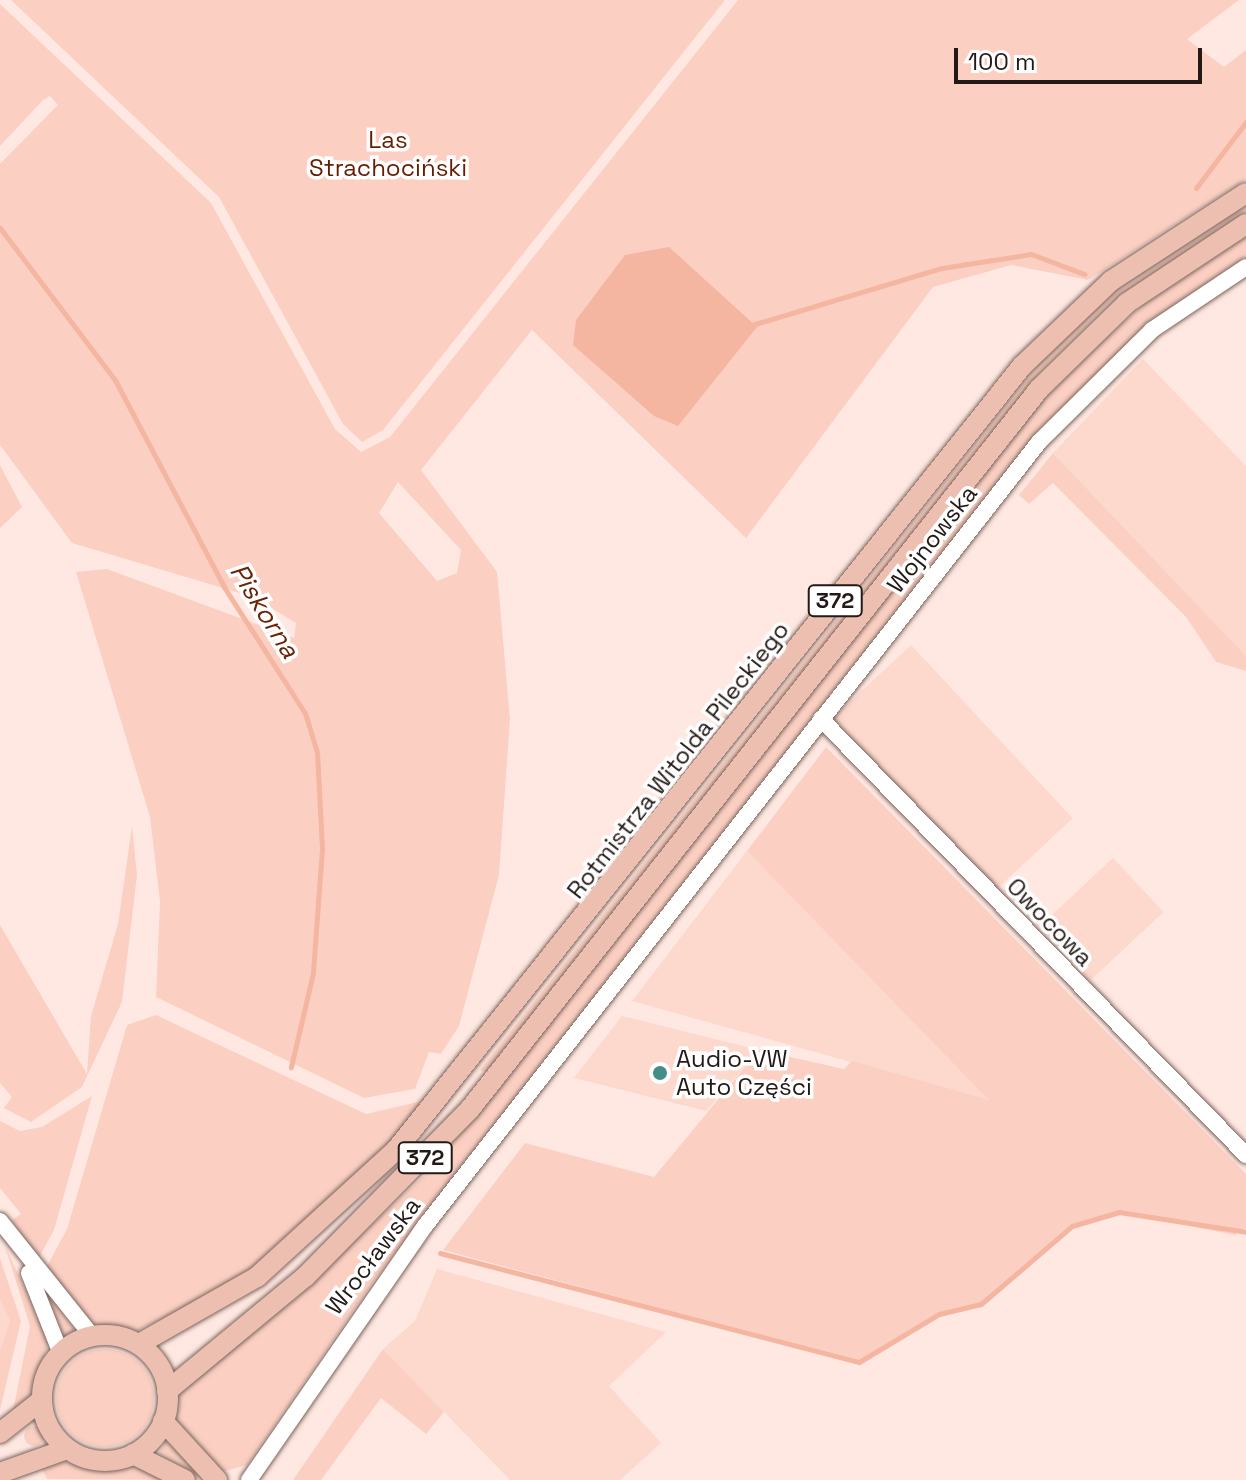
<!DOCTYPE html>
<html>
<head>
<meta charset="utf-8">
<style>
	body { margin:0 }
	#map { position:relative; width:1246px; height:1480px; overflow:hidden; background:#ffe8e1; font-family:"Space Grotesk",sans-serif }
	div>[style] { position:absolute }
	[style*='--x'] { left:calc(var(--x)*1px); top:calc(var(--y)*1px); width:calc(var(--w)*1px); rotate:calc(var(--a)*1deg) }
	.built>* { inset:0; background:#fcd8cd; transform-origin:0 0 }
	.green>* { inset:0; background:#fbd0c3 }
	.round { border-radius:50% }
	.water>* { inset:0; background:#f4b5a1 }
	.stream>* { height:5px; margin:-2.5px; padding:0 2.5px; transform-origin:2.5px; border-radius:2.5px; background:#f4b5a1 }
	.roads { filter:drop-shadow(0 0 2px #7b645c) drop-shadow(0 0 2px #7b645c) }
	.minor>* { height:16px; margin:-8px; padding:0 8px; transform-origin:8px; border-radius:8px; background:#fff }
	.major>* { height:20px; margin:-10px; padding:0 10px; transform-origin:10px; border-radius:10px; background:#edbfb1 }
	.major>.ring { margin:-10px; padding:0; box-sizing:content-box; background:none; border:20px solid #edbfb1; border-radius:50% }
	.dots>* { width:22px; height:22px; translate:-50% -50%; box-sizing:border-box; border:4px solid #fff; border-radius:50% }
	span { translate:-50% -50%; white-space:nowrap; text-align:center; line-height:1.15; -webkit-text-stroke:7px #fff; paint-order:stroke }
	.shield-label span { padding:2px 6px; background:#fff; border:2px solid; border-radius:6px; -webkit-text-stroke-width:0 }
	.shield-label { font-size:22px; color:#231916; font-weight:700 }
	.park-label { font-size:24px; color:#661e03 }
	.street-label { font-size:24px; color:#231916 }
	.poi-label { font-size:24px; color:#231916 }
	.left { translate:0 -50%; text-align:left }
	.water-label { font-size:26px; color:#6b2308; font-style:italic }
	.scale { position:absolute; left:954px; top:48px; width:248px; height:36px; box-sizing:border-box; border:4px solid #231916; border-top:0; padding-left:10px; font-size:24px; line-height:28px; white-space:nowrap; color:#231916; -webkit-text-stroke:6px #fff; paint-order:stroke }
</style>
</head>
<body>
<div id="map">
	<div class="built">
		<i style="clip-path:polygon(1143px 359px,1246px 466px,1246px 656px,1053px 453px)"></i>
		<i style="left:911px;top:645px;width:237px;height:107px;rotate:47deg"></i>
		<i style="clip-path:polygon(747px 851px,991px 1101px,632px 1001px)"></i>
		<i style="left:1113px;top:858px;width:74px;height:100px;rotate:47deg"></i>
		<i style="clip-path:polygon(622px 1016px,759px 1050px,706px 1111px,574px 1078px)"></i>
		<i style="clip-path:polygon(437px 1269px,666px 1332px,609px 1386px,661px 1443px,620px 1480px,510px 1480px,383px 1349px,415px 1321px)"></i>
		<i style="clip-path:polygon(0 1300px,10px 1321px,0 1350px)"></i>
	</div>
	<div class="green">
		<i style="clip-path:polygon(11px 0,725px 0,383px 430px,362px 442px,343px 424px,219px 197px)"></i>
		<i style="clip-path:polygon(evenodd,738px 0,1239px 0,1187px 39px,1224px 67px,1246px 50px,1246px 179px,1088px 280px,1011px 265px,933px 287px,746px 538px,532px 330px,421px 470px,497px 572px,510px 719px,499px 875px,459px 1026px,441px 1054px,429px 1052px,415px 1089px,364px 1098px,156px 997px,160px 901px,150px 817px,76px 572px,107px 569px,294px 638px,296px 623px,253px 597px,72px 543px,0 445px,0 164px,58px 105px,50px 96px,43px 100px,0 146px,0 4px,211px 203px,335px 429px,361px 452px,390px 437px,738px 0,398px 482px,461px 550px,457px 573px,437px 581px,379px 513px,398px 482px)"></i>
		<i style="clip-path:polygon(1246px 205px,1246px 212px,1112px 302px,1041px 371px,487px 1072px,480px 1070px,1040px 362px,1117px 289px)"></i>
		<i style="clip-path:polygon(1246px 235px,1246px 258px,1143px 328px,1042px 427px,375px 1279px,247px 1465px,218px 1473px,174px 1421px,178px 1392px,314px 1280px,429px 1171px,1058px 382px,1155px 294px)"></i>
		<i style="clip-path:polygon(1053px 453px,1246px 656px,1246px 671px,1216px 662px,1186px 617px,1053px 483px,1029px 504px,1019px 495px)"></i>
		<i style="clip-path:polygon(0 465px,22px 507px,0 528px)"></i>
		<i style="clip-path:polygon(826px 747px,1246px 1174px,1246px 1228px,1235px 1235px,1119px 1212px,1072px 1226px,981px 1304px,939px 1314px,859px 1362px,443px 1250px,525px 1143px,654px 1177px,759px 1050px,844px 1069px,852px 1061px,989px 1100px,747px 851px)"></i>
		<i style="clip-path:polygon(132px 826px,137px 875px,122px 1002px,82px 1087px,31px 1122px,4px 1108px,12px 1097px,0 1083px,0 925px,87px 1074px,91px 1016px,118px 924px)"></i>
		<i style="clip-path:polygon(156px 1015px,366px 1114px,422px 1101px,397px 1136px,305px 1225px,229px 1287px,134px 1332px,85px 1322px,45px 1270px,67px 1229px,127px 1025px)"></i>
		<i style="clip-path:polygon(92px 1096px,54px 1230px,37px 1261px,12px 1220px,21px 1214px,0 1188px,0 1121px,20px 1131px,42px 1127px)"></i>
		<i style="clip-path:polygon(5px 1246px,49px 1340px,32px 1396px,13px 1411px,30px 1326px)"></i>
		<i style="clip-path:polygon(0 1258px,21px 1321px,0 1410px,0 1350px,10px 1321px,0 1300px)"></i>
		<i style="clip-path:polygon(43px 1288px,73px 1328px,73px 1332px,60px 1337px)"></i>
		<i class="round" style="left:56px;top:1349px;width:98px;height:98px"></i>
		<i style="clip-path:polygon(383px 1349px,444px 1412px,426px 1434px,381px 1398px,321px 1480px,293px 1480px)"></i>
		<i class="round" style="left:24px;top:1426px;width:20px;height:20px"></i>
		<i style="clip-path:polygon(166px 1441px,206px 1480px,159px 1454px)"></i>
		<i style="clip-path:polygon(61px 1461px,108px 1470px,135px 1464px,175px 1480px,47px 1479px,41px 1467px)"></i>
	</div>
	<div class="water">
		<i style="clip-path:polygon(669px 247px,757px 327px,678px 426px,654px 416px,573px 345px,576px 320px,625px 255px)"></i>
	</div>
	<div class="stream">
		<i style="--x:1196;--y:188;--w:83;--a:-52.9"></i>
		<i style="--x:0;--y:228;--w:191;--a:52.9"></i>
		<i style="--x:115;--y:380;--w:234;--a:62.2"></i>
		<i style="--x:224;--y:587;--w:150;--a:57.3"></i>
		<i style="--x:305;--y:713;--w:41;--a:72.9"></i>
		<i style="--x:317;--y:752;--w:97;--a:87"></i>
		<i style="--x:322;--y:849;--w:124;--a:94.2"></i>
		<i style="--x:313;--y:973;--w:97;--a:103.2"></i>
		<i style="--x:755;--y:324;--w:195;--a:-16.7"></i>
		<i style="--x:942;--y:268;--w:90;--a:-8.9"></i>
		<i style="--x:1031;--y:254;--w:57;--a:20.7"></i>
		<i style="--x:440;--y:1253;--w:433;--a:14.6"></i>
		<i style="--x:859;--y:1362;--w:93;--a:-31"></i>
		<i style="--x:939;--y:1314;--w:43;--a:-13.4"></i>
		<i style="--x:981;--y:1304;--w:120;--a:-40.6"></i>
		<i style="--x:1072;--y:1226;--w:49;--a:-16.6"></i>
		<i style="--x:1119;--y:1212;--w:129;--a:8.9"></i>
	</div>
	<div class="roads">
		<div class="minor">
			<i style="--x:821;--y:719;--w:609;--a:45.73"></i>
			<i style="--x:0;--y:1221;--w:149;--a:51.3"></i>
			<i style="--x:29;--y:1273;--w:87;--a:68.4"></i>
			<i style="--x:249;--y:1480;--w:309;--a:-55.3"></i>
			<i style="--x:425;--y:1226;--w:996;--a:-51.93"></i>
			<i style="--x:1039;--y:442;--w:159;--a:-44.7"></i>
			<i style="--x:1152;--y:330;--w:113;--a:-33.8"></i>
		</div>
		<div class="major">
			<i class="ring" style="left:42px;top:1335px;width:106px;height:106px"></i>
			<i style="--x:139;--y:1344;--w:136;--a:-29.6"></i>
			<i style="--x:257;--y:1277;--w:188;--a:-42.4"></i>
			<i style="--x:396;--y:1150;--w:1003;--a:-51.39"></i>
			<i style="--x:1022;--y:366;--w:123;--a:-43.7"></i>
			<i style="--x:1111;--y:281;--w:161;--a:-33.1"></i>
			<i style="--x:167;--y:1391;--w:179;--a:-39.6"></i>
			<i style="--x:305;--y:1277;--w:235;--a:-45.5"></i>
			<i style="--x:470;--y:1109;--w:918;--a:-51.68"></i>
			<i style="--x:1039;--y:389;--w:123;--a:-44.3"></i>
			<i style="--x:1127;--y:303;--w:143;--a:-33.6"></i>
			<i style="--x:163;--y:1421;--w:80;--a:47.5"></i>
			<i style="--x:0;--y:1433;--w:53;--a:-38.2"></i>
			<i style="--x:133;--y:1454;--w:58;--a:26.6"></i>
			<i style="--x:0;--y:1473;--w:71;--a:-19.7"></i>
		</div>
	</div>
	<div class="dots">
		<i style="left:660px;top:1073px;background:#468d87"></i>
	</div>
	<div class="shield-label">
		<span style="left:835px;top:601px">372</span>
		<span style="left:425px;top:1158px">372</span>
	</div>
	<div class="park-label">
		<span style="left:388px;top:154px">Las<br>Strachociński</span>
	</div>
	<div class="street-label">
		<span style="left:932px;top:539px;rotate:-52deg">Wojnowska</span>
		<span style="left:678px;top:760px;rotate:-52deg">Rotmistrza Witolda Pileckiego</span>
		<span style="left:1050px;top:922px;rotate:46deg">Owocowa</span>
		<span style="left:373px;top:1256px;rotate:-53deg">Wrocławska</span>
	</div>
	<div class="poi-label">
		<span class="left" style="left:676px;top:1073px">Audio-VW<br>Auto Części</span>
	</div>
	<div class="water-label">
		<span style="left:264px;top:611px;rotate:58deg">Piskorna</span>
	</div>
	<div class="scale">100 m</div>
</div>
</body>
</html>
